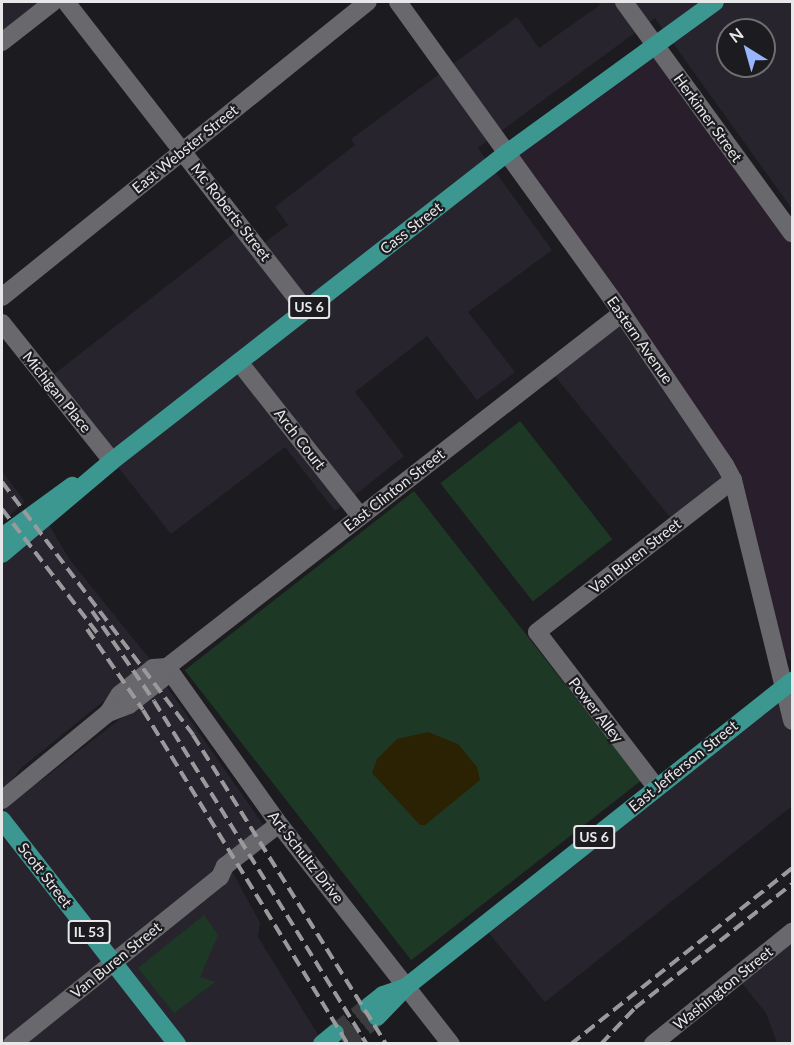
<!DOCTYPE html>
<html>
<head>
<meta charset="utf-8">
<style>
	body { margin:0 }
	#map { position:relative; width:794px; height:1045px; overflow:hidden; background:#1c1b1f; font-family:Lato,sans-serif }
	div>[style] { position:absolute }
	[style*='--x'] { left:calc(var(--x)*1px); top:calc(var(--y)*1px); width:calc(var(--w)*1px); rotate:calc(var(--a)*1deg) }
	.built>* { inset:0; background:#27242d }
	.education>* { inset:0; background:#281e2c }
	.green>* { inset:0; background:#1e3826; transform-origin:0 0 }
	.sand>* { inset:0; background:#2a2202 }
	.major-tunnel>* { height:18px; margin-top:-9px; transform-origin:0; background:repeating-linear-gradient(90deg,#3b3a3d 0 18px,transparent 0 27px) }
	.minor>* { height:18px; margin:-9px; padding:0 9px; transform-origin:9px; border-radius:9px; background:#69686c }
	.major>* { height:18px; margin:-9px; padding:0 9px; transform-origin:9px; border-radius:9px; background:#3d9791 }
	.rail>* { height:4px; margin-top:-2px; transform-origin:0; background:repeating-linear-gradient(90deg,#9a999c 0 12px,transparent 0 18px) }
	span { translate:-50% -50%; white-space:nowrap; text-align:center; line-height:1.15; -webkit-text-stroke:4.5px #1c1b1f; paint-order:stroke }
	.shield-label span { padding:2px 4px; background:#1c1b1f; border:2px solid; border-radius:4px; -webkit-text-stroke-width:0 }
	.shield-label { font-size:14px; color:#e8e7ea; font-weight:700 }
	.street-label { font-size:15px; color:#e8e7ea }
	.frame { position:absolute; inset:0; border:3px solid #e8e7ea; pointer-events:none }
	.north { position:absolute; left:716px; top:18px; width:60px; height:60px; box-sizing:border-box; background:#1c1b1f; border:2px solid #6e6d70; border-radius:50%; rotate:323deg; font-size:16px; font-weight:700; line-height:24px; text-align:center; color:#e8e7ea }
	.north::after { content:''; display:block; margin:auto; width:21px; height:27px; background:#97b6fd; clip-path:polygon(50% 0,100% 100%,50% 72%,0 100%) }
</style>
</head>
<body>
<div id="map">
	<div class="built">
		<i style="clip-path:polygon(2px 2px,49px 2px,2px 39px)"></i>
		<i style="clip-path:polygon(evenodd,597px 2px,792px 2px,792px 209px,655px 18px,478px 148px,552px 250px,468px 312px,515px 372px,477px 400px,427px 336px,355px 392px,404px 456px,335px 511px,285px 447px,171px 534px,48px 379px,246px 224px,261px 245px,288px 225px,275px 207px,355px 145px,351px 139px,517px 17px,539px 48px,600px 5px,597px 2px,728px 30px,764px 30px,764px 66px,728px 66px,728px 30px)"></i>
		<i style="clip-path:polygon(624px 319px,729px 479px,674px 522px,554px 375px)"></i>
		<i style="clip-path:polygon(2px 471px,25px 502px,2px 522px)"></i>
		<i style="clip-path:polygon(49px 525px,70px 560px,152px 662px,21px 768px,2px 793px,2px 560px)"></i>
		<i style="clip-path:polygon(165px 684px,264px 826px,225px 858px,260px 923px,258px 937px,323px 1043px,2px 1044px,2px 804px,43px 779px)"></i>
		<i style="clip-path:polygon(781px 691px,792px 729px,792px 806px,545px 1002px,484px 927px)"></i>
		<i style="clip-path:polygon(792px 934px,792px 1043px,777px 1043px,766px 1013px,738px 978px)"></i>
	</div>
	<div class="education">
		<i style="clip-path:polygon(655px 50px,792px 240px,792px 663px,786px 656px,736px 479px,513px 154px)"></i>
	</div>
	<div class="green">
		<i style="left:520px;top:421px;width:150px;height:101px;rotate:52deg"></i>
		<i style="left:414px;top:491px;width:368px;height:291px;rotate:52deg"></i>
		<i style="clip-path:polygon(204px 915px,218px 935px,200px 977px,215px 982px,174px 1013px,138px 968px)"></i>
	</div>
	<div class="sand">
		<i style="clip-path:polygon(428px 732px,458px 744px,477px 767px,480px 780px,425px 825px,420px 825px,372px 773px,377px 759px,397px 739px)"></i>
	</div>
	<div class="major-tunnel">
		<i style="--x:335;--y:1033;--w:43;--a:-38.5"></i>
		<i style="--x:344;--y:1044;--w:43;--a:-39.3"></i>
	</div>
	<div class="minor">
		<i style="--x:66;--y:2;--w:390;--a:52.1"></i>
		<i style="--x:398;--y:2;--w:383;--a:54.2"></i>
		<i style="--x:622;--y:313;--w:184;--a:55.9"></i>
		<i style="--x:725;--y:465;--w:17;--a:62"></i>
		<i style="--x:733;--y:480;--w:248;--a:76.2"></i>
		<i style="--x:624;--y:2;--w:286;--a:54"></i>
		<i style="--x:2;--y:42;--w:65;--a:-38.1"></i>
		<i style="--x:2;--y:297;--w:470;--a:-38.9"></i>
		<i style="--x:2;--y:323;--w:176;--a:51.4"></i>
		<i style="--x:239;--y:362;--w:196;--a:51.8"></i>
		<i style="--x:167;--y:667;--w:193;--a:54.5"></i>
		<i style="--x:279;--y:824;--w:279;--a:52"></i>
		<i style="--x:108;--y:713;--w:22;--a:-58"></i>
		<i style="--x:120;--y:694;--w:42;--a:-38.2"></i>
		<i style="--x:153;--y:668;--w:14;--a:-4"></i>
		<i style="--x:656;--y:787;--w:195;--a:-127.5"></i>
		<i style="--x:537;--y:632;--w:248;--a:-37.8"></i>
		<i style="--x:2;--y:800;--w:137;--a:-39.4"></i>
		<i style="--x:108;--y:713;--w:22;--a:-21"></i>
		<i style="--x:129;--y:705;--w:42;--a:-38.2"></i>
		<i style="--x:162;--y:679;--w:13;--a:-67"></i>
		<i style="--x:167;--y:667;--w:576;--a:-37.88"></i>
		<i style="--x:12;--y:1044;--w:267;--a:-38.8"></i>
		<i style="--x:220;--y:877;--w:12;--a:-66"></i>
		<i style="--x:225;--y:866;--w:68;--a:-37.9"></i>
		<i style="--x:653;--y:1044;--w:179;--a:-38.9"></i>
	</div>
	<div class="major">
		<i style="--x:2;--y:537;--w:87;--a:-36.1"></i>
		<i style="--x:2;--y:554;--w:144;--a:-40.2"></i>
		<i style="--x:112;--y:461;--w:501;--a:-37.95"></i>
		<i style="--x:507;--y:153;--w:257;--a:-36"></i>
		<i style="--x:2;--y:820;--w:284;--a:52"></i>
		<i style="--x:369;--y:1006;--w:18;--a:-38"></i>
		<i style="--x:383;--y:995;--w:24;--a:-19"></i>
		<i style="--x:377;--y:1017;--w:42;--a:-46"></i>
		<i style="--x:406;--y:987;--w:493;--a:-38.4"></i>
		<i style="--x:322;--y:1044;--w:17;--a:-40"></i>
	</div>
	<div class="rail">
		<i style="--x:2;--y:482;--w:317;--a:52.9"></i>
		<i style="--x:193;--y:735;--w:364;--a:58"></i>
		<i style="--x:2;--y:509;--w:156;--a:52.5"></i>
		<i style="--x:92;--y:611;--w:109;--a:55.4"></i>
		<i style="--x:154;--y:701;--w:404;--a:58.2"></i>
		<i style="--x:87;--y:629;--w:98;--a:55.3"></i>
		<i style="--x:143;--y:710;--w:392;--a:58.5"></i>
		<i style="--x:571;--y:1044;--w:283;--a:-38.5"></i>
		<i style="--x:601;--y:1044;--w:50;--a:-46.6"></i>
		<i style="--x:635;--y:1008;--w:200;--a:-38.3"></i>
	</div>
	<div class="shield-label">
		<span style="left:309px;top:307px">US 6</span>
		<span style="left:594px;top:837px">US 6</span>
		<span style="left:89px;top:932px">IL 53</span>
	</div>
	<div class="street-label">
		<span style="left:708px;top:118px;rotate:54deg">Herkimer Street</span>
		<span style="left:185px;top:149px;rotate:-39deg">East Webster Street</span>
		<span style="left:231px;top:212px;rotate:52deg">Mc Roberts Street</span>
		<span style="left:411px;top:228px;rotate:-38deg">Cass Street</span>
		<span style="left:640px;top:340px;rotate:55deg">Eastern Avenue</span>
		<span style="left:57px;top:392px;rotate:51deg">Michigan Place</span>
		<span style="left:300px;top:439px;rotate:52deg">Arch Court</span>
		<span style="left:394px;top:490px;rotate:-38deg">East Clinton Street</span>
		<span style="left:635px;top:556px;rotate:-38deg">Van Buren Street</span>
		<span style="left:596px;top:710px;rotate:52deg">Power Alley</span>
		<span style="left:683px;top:766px;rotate:-39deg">East Jefferson Street</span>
		<span style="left:306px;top:857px;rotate:52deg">Art Schultz Drive</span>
		<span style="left:45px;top:875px;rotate:52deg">Scott Street</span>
		<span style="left:116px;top:960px;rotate:-39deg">Van Buren Street</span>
		<span style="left:723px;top:988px;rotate:-39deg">Washington Street</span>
	</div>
	<div class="frame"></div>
	<div class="north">N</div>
</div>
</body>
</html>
